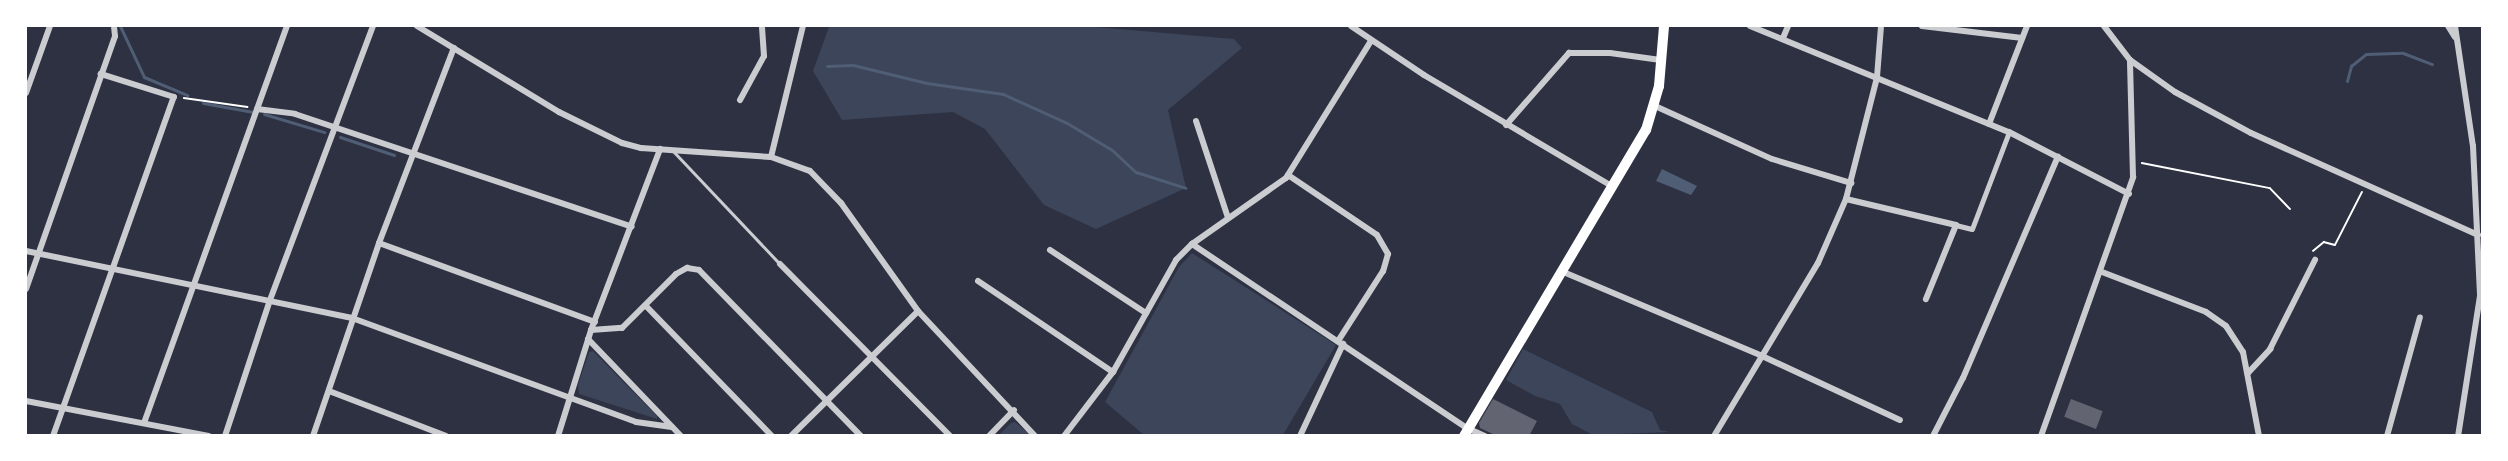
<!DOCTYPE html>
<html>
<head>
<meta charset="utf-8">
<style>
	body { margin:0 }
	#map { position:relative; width:2508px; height:461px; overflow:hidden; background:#2d3142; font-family:Karla,sans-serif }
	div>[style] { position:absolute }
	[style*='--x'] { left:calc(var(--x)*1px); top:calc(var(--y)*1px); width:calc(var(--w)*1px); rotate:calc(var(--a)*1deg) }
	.green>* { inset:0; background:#3c4559 }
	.water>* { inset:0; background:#4f5d75 }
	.stream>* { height:3px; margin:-1.5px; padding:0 1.5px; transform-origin:1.5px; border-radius:1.5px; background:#4f5d75 }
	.building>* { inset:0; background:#626471; transform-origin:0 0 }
	.path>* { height:1.5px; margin:-0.75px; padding:0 0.75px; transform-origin:0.75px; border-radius:0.75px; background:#fff }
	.service>* { height:3px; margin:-1.5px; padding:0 1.5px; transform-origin:1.5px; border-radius:1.5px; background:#caccd0 }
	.pedestrian>* { height:4.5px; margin:-2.25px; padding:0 2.25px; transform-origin:2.25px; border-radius:2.25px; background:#caccd0 }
	.minor>* { height:6px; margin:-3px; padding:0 3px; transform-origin:3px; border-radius:3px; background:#caccd0 }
	.primary>* { height:10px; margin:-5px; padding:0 5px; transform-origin:5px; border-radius:5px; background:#fff }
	span { translate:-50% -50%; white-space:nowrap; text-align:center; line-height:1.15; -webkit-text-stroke:4.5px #fff; paint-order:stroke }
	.frame { position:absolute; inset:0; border:27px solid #fff; pointer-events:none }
</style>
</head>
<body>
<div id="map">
	<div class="green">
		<i style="clip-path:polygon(844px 26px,1084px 26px,1234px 39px,1242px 48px,1168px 110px,1186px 188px,1096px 229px,1044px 205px,985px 129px,953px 112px,842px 120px,813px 71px,829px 27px)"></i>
		<i style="clip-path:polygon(1192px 253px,1336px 345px,1283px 435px,1144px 435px,1105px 402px,1179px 267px)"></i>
		<i style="clip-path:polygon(1523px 349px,1652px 412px,1660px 430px,1669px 432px,1593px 435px,1572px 424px,1560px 404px,1535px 396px,1506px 380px)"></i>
		<i style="clip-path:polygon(593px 351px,657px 416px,657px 419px,579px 394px,578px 385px,589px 352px)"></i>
		<i style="clip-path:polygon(1015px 422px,1030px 435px,998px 436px,1011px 423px)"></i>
	</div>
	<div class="water">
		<i style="clip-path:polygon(1662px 169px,1697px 186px,1691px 195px,1656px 181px)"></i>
	</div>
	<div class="stream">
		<i style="--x:120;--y:26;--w:56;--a:64.8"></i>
		<i style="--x:144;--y:77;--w:47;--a:22.7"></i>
		<i style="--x:827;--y:66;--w:26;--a:-2"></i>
		<i style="--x:853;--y:65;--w:76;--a:13.7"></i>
		<i style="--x:927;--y:83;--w:77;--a:8.2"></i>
		<i style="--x:1003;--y:94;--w:70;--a:24.4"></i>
		<i style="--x:1067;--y:123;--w:52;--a:31"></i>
		<i style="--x:1112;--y:150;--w:33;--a:43"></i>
		<i style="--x:1136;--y:172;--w:52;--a:17.7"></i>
		<i style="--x:2347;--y:81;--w:16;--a:-75"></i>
		<i style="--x:2351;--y:66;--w:19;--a:-39"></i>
		<i style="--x:2366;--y:54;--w:37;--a:-2"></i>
		<i style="--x:2403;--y:53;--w:31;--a:21"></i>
		<i style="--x:203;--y:103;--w:51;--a:10.2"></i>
		<i style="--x:264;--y:114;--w:63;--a:16.7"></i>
		<i style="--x:340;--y:137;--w:57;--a:18.4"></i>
	</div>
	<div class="building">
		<i style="clip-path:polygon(1493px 399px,1537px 421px,1529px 436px,1497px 436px,1480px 428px,1479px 423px)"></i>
		<i style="left:2071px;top:399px;width:34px;height:19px;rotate:21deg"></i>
	</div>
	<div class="path">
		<i style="--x:184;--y:98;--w:64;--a:8.1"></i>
		<i style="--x:2142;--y:163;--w:130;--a:11.1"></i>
		<i style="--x:2270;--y:188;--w:29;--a:46"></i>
		<i style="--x:2313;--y:251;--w:14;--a:-39"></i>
		<i style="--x:2324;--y:242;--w:11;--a:15"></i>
		<i style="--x:2335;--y:245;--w:59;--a:-63"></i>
	</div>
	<div class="service">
		<i style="--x:672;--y:150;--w:156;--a:46.6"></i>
	</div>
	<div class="pedestrian">
		<i style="--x:1956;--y:225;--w:16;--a:14"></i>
		<i style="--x:1972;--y:229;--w:104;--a:-69.1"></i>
	</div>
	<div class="minor">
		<i style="--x:417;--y:26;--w:166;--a:31.2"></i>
		<i style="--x:559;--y:112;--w:70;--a:26.2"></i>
		<i style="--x:622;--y:143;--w:20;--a:15"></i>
		<i style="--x:641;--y:148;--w:130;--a:4"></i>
		<i style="--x:771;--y:157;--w:41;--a:19.7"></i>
		<i style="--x:810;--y:171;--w:45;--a:45.9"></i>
		<i style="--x:841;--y:203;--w:133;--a:54.5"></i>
		<i style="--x:918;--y:311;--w:171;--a:46.9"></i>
		<i style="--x:1351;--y:26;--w:88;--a:33.9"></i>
		<i style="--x:1424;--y:75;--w:218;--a:30.6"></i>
		<i style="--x:1750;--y:26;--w:280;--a:22.3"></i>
		<i style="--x:2009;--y:132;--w:135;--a:27.3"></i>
		<i style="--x:1922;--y:26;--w:101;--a:6.8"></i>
		<i style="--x:2448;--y:26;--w:13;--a:58"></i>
		<i style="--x:2455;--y:26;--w:121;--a:81.5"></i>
		<i style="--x:2473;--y:146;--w:150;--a:87.3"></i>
		<i style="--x:2480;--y:296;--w:142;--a:98.9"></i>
		<i style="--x:1783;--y:38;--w:13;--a:-67"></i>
		<i style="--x:2130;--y:60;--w:55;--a:35.4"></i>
		<i style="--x:2175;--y:92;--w:86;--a:28.3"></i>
		<i style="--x:2251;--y:133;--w:249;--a:24.2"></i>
		<i style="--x:26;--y:93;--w:71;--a:-70.3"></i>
		<i style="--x:740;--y:100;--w:50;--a:-61.4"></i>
		<i style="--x:764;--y:56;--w:30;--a:-94"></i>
		<i style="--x:1655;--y:106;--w:128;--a:24.4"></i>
		<i style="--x:1772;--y:159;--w:83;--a:16.9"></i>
		<i style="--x:257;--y:109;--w:38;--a:7"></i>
		<i style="--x:295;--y:114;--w:355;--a:18.5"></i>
		<i style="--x:1196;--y:121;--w:102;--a:71.7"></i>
		<i style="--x:1989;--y:124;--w:105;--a:-68.8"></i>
		<i style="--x:1506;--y:125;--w:96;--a:-48.8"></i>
		<i style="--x:1569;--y:53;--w:41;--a:0"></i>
		<i style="--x:1610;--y:53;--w:51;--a:7.8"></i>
		<i style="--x:771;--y:157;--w:135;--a:-76.3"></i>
		<i style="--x:1288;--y:175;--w:107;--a:34"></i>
		<i style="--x:1377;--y:235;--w:22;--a:60"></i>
		<i style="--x:1388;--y:254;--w:18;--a:106"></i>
		<i style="--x:1383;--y:271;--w:83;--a:122.7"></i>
		<i style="--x:1846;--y:199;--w:113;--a:13.3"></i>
		<i style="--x:1956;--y:225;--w:80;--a:112.1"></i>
		<i style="--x:379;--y:243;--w:230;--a:20.1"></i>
		<i style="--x:1192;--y:244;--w:331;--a:33.8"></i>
		<i style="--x:1467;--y:428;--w:20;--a:24"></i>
		<i style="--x:1050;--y:250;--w:115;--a:33.3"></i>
		<i style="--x:26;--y:251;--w:333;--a:11.6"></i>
		<i style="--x:352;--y:318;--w:302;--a:20.1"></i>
		<i style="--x:636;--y:422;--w:36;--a:8"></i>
		<i style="--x:780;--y:264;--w:242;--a:45.3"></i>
		<i style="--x:1561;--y:271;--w:218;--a:22.9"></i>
		<i style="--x:1762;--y:356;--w:152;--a:24.9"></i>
		<i style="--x:2102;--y:272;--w:111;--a:21"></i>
		<i style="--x:2206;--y:312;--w:24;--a:35"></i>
		<i style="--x:2226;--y:326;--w:31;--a:57"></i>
		<i style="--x:2243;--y:352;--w:86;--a:79.2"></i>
		<i style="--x:978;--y:281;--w:163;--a:34"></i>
		<i style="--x:26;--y:289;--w:268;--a:-70.6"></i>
		<i style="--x:115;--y:36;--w:10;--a:-96"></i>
		<i style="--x:646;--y:306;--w:181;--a:45.9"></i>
		<i style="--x:591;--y:330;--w:31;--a:-4"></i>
		<i style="--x:622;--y:328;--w:76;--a:-45"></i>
		<i style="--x:676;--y:274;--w:13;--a:-29"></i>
		<i style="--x:687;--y:268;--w:12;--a:9"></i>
		<i style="--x:699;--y:270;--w:232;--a:45.7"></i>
		<i style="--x:588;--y:339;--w:134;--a:46.2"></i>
		<i style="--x:2248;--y:373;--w:33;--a:-47"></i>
		<i style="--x:2270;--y:349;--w:100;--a:-63.2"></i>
		<i style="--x:329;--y:391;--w:125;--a:21"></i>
		<i style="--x:26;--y:401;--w:186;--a:10.8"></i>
		<i style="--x:144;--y:423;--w:422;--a:-70.2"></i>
		<i style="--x:53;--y:436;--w:360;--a:-70.4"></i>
		<i style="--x:174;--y:97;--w:77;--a:-162.5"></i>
		<i style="--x:225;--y:436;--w:143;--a:-71.7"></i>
		<i style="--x:270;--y:300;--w:293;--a:-69.4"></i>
		<i style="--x:313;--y:436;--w:204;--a:-71.1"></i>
		<i style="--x:379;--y:243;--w:209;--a:-69"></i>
		<i style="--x:558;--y:436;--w:111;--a:-72.7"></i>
		<i style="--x:591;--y:330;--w:194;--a:-69.1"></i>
		<i style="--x:791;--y:436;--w:178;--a:-44.5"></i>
		<i style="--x:989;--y:436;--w:36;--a:-46"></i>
		<i style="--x:1064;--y:436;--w:81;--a:-52.6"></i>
		<i style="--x:1113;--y:372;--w:129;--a:-60.6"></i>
		<i style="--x:1176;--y:260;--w:23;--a:-45"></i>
		<i style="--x:1192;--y:244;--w:115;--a:-35.1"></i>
		<i style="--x:1286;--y:178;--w:161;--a:-58.2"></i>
		<i style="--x:1300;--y:436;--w:102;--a:-64.9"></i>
		<i style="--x:1714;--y:436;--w:202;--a:-59"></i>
		<i style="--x:1818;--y:263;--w:70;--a:-66.4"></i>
		<i style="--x:1846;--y:199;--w:126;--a:-75.7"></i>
		<i style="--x:1877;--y:77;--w:51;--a:-85.5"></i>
		<i style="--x:1933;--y:436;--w:65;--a:-62.7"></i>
		<i style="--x:1963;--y:378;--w:241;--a:-66.8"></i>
		<i style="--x:2041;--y:436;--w:275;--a:-70.4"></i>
		<i style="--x:2133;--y:177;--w:117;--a:-91.5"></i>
		<i style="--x:2130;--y:60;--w:43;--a:-127.4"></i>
		<i style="--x:2387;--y:436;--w:123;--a:-74.5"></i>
	</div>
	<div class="primary">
		<i style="--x:1464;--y:436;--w:356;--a:-59.3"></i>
		<i style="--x:1646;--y:130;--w:46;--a:-73.5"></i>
		<i style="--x:1659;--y:86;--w:60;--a:-85.2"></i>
	</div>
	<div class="frame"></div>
</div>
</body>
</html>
